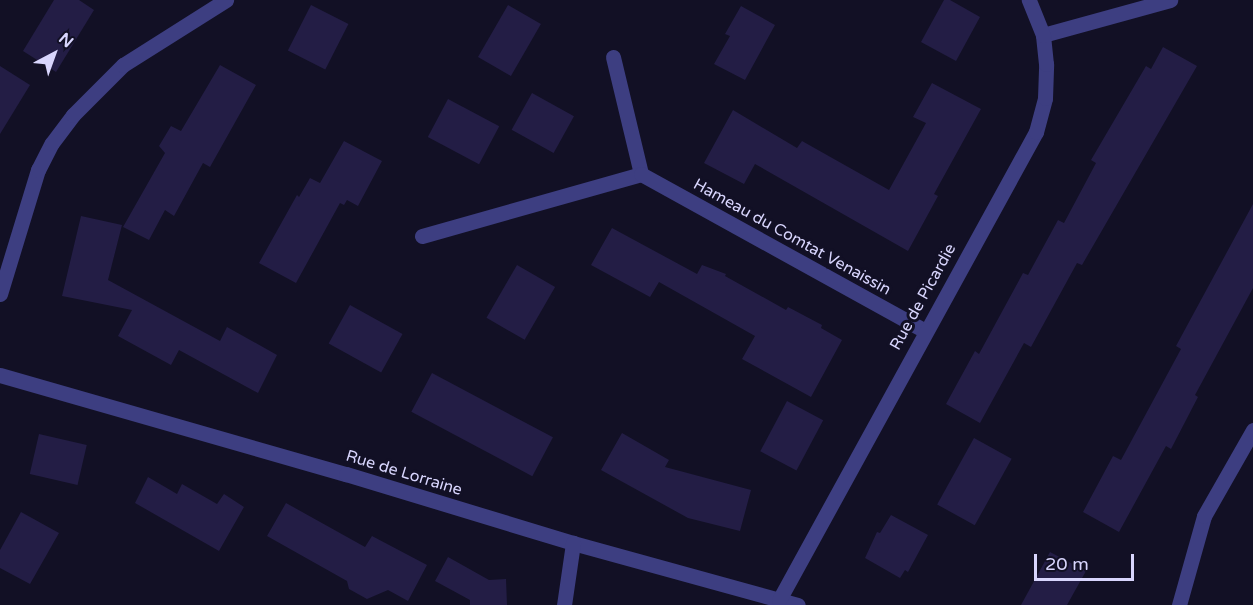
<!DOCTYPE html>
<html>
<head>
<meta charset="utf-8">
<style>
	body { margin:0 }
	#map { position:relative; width:1253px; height:605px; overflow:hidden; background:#121025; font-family:"Varela Round",sans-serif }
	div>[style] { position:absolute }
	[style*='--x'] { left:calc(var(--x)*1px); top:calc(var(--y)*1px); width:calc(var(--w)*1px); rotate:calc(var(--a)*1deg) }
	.building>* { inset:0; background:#231d45; transform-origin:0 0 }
	.minor>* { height:15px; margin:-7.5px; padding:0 7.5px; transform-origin:7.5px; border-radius:7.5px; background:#3d3e81 }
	span { translate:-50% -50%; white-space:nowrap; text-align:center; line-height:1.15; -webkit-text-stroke:6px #121025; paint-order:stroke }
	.street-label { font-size:16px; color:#d8d5fd }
	.north { position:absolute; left:24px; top:24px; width:60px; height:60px; -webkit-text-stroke:4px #121025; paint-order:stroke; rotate:41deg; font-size:16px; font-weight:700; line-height:24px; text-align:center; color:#d8d5fd }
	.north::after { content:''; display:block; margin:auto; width:21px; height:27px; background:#d8d5fd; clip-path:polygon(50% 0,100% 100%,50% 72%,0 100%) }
	.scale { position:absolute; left:1034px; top:554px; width:100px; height:27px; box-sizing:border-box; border:3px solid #d8d5fd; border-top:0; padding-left:8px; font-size:18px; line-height:21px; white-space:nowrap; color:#d8d5fd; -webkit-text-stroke:4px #121025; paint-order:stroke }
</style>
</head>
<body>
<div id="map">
	<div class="building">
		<i style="clip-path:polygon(54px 0,79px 0,94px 10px,56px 72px,23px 51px)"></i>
		<i style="clip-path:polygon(944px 0,950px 0,980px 17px,956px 61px,921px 42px)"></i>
		<i style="left:311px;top:5px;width:42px;height:51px;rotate:27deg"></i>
		<i style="left:508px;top:5px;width:38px;height:60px;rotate:30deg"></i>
		<i style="clip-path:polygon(741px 6px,775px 25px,745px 80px,714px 64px,730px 36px,725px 34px)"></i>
		<i style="clip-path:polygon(1163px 47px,1197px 66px,1082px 265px,1077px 263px,1031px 347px,1024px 343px,980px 423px,946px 404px,975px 351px,979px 354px,1023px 273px,1028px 275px,1058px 220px,1064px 223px,1096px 163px,1091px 160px,1146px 66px,1151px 69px)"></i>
		<i style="clip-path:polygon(220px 65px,256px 85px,210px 167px,203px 163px,174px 216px,165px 210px,149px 240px,123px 227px,165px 153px,159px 146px,171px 126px,181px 131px)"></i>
		<i style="clip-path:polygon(0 66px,30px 85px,0 134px)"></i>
		<i style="clip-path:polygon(932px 83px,981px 109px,934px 194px,938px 196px,908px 251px,755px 164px,744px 184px,704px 163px,733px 110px,797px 148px,802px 141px,889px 190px,926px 123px,913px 117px)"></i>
		<i style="left:532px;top:93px;width:48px;height:42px;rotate:29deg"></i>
		<i style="left:448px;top:99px;width:58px;height:43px;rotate:28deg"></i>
		<i style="clip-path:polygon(344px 141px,382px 161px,358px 206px,347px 200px,344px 205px,340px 203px,296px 283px,259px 263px,297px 195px,299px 197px,310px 178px,320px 183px)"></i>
		<i style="clip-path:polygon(1253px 204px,1253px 288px,1195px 395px,1198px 397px,1171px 449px,1166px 446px,1119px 532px,1083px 512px,1113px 456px,1121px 460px,1181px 349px,1176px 346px)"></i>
		<i style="clip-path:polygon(81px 216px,122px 225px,108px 280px,220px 341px,227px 327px,277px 355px,258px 393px,179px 350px,171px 365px,118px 336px,132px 310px,62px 296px)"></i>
		<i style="clip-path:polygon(612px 228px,697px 274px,702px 265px,726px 274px,725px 276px,786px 310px,788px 307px,822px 325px,821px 328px,842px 340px,811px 397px,742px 359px,755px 336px,659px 282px,650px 297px,591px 265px)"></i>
		<i style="left:517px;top:265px;width:44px;height:61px;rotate:30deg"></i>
		<i style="left:350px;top:305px;width:60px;height:44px;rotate:29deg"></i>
		<i style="left:432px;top:373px;width:137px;height:44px;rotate:28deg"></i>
		<i style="left:787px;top:401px;width:41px;height:57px;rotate:28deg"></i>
		<i style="clip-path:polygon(622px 433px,669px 460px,665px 467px,751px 490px,740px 531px,688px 518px,601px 470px)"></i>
		<i style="left:39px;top:434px;width:49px;height:41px;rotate:13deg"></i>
		<i style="left:974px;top:438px;width:43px;height:76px;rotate:29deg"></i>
		<i style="clip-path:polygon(148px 477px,177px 494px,182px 484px,217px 504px,224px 494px,244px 507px,219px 551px,135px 503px)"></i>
		<i style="clip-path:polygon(286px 503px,365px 547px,372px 536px,427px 565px,408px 601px,388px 590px,367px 599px,349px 589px,347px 581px,267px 536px)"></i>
		<i style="clip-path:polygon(21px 512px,59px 533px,30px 584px,0 568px,0 550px)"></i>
		<i style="clip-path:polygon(891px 515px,928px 535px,908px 572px,905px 570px,900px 578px,865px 558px,877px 532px,880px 533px)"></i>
		<i style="clip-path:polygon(1050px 552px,1086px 571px,1067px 605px,1021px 605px)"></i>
		<i style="clip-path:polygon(448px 557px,489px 580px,506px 579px,507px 605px,470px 605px,470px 600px,435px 581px)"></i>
	</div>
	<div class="minor">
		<i style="--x:1043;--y:35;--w:132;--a:-15.4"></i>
		<i style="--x:613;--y:57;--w:120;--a:76.5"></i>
		<i style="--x:422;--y:236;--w:228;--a:-15.8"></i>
		<i style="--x:641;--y:174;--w:325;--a:28.9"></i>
		<i style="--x:0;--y:294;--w:130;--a:-73"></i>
		<i style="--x:38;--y:170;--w:30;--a:-63"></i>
		<i style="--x:52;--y:143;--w:35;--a:-53"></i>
		<i style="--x:73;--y:115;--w:71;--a:-45"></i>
		<i style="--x:123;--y:65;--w:122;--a:-32.3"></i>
		<i style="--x:0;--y:375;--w:360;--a:16"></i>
		<i style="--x:346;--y:474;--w:237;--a:16.9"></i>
		<i style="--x:573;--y:543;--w:233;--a:15.4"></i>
		<i style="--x:779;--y:600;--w:534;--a:-61.23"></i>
		<i style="--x:1036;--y:132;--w:35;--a:-75"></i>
		<i style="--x:1045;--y:98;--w:34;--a:-88"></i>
		<i style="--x:1046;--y:64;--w:29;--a:-96"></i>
		<i style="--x:1043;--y:35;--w:38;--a:-112"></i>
		<i style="--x:564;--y:605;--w:63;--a:-81.7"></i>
		<i style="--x:1179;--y:605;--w:92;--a:-74.3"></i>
		<i style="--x:1204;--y:516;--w:99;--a:-60.3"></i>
	</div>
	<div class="street-label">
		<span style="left:792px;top:237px;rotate:29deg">Hameau du Comtat Venaissin</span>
		<span style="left:923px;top:297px;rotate:-61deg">Rue de Picardie</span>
		<span style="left:404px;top:473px;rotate:17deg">Rue de Lorraine</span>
	</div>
	<div class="north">N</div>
	<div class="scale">20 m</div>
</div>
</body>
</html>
